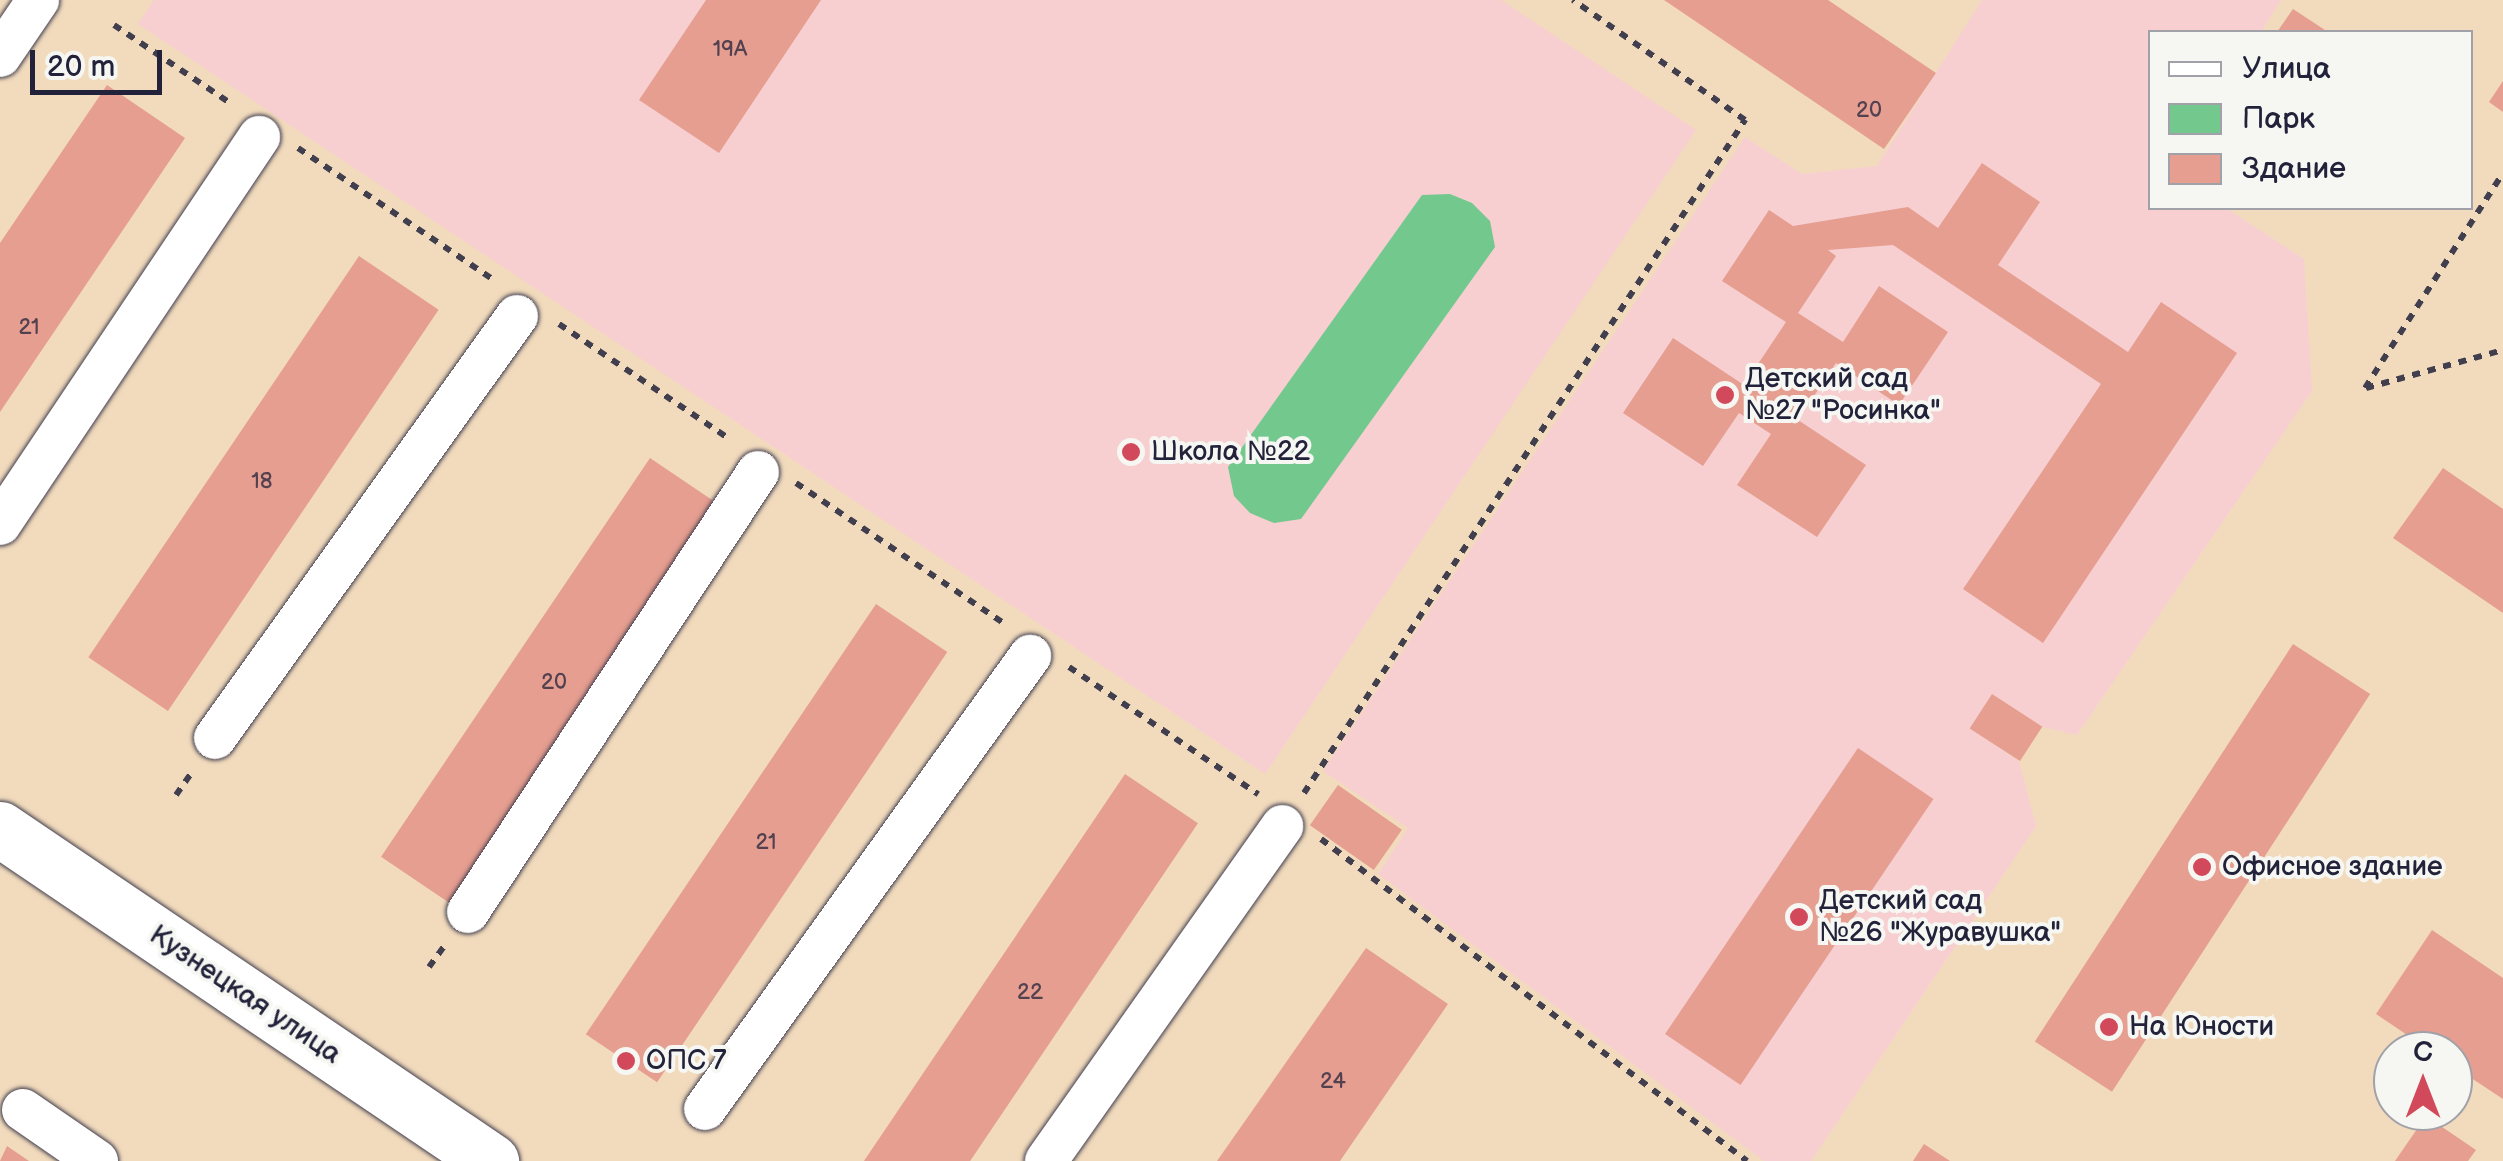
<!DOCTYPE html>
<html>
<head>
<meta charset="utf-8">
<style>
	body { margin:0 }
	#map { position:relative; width:2503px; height:1161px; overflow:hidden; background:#f2dbbd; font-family:"Balsamiq Sans",sans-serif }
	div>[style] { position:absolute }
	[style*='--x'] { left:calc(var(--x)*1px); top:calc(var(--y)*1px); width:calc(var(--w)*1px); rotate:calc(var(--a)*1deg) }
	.built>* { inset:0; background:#f7cfd1 }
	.green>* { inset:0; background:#72c88d }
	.building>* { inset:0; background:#e59e90; transform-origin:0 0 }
	.path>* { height:6px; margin-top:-3px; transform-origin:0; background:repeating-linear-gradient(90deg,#413e4e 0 8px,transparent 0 16px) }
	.roads { filter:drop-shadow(0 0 2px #413e4e) drop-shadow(0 0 2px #413e4e) }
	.minor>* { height:42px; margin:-21px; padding:0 21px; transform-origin:21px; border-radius:21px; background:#fff }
	.major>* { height:55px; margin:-27.5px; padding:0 27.5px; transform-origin:27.5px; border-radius:27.5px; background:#fff }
	.dots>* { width:28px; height:28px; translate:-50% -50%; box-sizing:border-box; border:5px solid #f6f6f2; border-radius:50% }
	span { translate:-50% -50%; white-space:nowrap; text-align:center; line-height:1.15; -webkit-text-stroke:8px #f6f6f2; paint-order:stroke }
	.number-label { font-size:22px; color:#534150 }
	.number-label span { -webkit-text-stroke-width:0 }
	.poi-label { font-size:28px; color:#22223b }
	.left { translate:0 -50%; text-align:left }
	.street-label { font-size:28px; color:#22223b }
	.legend { position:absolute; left:2148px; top:30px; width:325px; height:180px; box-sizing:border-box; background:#f6f6f2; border:2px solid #a1a1a9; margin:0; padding:12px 18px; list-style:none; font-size:30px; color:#22223b }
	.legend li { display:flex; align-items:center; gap:20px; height:50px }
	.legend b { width:50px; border:2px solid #a1a1a9 }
	.north { position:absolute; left:2373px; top:1031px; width:100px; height:100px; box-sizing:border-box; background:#f6f6f2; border:2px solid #a1a1a9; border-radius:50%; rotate:0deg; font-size:28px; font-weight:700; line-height:40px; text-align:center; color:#22223b }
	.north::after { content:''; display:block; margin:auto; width:35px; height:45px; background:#d1495b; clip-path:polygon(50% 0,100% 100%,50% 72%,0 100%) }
	.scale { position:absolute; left:30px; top:50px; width:132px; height:45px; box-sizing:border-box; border:5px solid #22223b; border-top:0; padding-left:12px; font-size:30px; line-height:35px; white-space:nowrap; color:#22223b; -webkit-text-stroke:8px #f6f6f2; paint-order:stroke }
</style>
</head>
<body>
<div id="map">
	<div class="built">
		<i style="clip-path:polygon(154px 0,1501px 0,1696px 130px,1265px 774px,138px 24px)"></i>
		<i style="clip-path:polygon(1982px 0,2281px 0,2261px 32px,2150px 32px,2150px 208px,2226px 208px,2304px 259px,2312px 391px,2077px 735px,2042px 727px,1992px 694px,1971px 729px,2019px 761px,2036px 826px,1811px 1161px,1764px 1161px,1378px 874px,1408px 828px,1323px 771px,1745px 137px,1802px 174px,1877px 166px)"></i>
	</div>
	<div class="green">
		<i style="clip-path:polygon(1450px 194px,1472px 203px,1490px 221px,1495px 247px,1301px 519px,1274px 523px,1250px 513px,1234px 496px,1228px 467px,1422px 195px)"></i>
	</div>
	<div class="building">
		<i style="clip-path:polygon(706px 0,821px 0,719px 153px,639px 100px)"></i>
		<i style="clip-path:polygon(1664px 0,1828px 0,1936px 73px,1884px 149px)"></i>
		<i style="clip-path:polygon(2293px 9px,2328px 32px,2277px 32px)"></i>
		<i style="clip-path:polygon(2503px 81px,2503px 112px,2489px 102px)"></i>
		<i style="clip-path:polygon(107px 85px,185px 138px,0 412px,0 243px)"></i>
		<i style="clip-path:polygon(1982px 163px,2040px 202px,1998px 265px,2128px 352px,2161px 302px,2237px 353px,2043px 643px,1963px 589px,2101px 384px,1893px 245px,1828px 250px,1836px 256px,1798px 313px,1843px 342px,1879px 286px,1948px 332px,1899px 405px,1836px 363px,1798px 420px,1866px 465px,1817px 537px,1737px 485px,1771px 434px,1739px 413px,1703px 466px,1623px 413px,1673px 338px,1744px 385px,1786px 322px,1722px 281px,1769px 210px,1793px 226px,1908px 207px,1938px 228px)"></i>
		<i style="left:359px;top:256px;width:96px;height:484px;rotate:34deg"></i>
		<i style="left:650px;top:458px;width:87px;height:481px;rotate:34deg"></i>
		<i style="clip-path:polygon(2443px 468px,2503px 509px,2503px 613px,2393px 538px)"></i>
		<i style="left:876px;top:604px;width:86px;height:519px;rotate:34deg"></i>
		<i style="left:2293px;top:644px;width:92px;height:474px;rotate:33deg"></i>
		<i style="left:1992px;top:694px;width:60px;height:41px;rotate:33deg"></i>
		<i style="left:1858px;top:748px;width:91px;height:345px;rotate:34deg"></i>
		<i style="left:1125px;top:774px;width:88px;height:468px;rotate:34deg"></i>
		<i style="left:1338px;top:785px;width:78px;height:49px;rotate:35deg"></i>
		<i style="clip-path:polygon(2432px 930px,2503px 978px,2503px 1099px,2453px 1066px,2453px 1051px,2431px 1051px,2376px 1014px)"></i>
		<i style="clip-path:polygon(1366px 948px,1448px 1004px,1340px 1161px,1217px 1161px)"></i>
		<i style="clip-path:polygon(2426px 1116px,2476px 1150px,2468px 1161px,2395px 1161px)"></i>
		<i style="clip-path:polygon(1924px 1144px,1950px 1161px,1913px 1161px)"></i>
		<i style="clip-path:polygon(7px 1146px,29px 1161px,0 1161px)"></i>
	</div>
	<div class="path">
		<i style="--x:114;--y:25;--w:143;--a:33.9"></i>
		<i style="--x:298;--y:148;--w:238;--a:34"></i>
		<i style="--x:559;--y:324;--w:207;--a:34"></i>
		<i style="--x:2365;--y:388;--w:255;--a:-57.3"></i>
		<i style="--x:2366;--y:388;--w:142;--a:-15.5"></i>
		<i style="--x:796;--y:483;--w:252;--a:34"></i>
		<i style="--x:1069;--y:667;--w:228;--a:33.9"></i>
		<i style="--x:1304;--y:793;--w:805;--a:-56.76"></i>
		<i style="--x:1745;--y:120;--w:210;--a:-145.1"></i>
		<i style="--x:176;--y:795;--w:28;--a:-55"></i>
		<i style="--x:1321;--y:839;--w:534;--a:37.08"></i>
		<i style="--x:429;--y:967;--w:26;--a:-54"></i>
	</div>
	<div class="roads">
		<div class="minor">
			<i style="--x:0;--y:56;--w:68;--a:-55.8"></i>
			<i style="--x:0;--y:524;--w:466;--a:-56.2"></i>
			<i style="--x:215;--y:738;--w:519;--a:-54.41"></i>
			<i style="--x:468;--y:912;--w:527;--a:-56.61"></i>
			<i style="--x:705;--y:1109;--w:558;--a:-54.34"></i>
			<i style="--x:23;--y:1110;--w:90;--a:34.6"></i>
			<i style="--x:1046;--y:1161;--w:410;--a:-54.8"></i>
		</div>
		<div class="major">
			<i style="--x:0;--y:829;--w:593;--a:34.07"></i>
		</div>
	</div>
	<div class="dots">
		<i style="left:1725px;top:395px;background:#d1495b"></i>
		<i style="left:1131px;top:452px;background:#d1495b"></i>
		<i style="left:2202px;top:867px;background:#d1495b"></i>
		<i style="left:1799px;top:917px;background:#d1495b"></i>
		<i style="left:2109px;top:1027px;background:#d1495b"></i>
		<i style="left:626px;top:1061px;background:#d1495b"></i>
	</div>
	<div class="number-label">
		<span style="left:730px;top:50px">19А</span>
		<span style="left:1869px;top:111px">20</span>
		<span style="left:29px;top:328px">21</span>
		<span style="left:262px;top:482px">18</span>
		<span style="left:554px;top:683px">20</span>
		<span style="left:766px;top:843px">21</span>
		<span style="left:1030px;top:993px">22</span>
		<span style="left:1333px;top:1082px">24</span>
	</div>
	<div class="poi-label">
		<span class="left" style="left:1745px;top:395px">Детский сад<br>№27 "Росинка"</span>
		<span class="left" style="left:1151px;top:452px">Школа №22</span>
		<span class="left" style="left:2222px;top:867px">Офисное здание</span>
		<span class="left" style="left:1819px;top:917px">Детский сад<br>№26 "Журавушка"</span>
		<span class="left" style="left:2129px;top:1027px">На Юности</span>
		<span class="left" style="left:646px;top:1061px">ОПС 7</span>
	</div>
	<div class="street-label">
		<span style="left:245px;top:995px;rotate:34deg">Кузнецкая улица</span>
	</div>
	<ul class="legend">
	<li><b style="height:12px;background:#fff"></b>Улица</li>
	<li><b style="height:28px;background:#72c88d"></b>Парк</li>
	<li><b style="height:28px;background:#e59e90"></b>Здание</li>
	</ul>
	<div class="north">С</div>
	<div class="scale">20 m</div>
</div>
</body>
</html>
